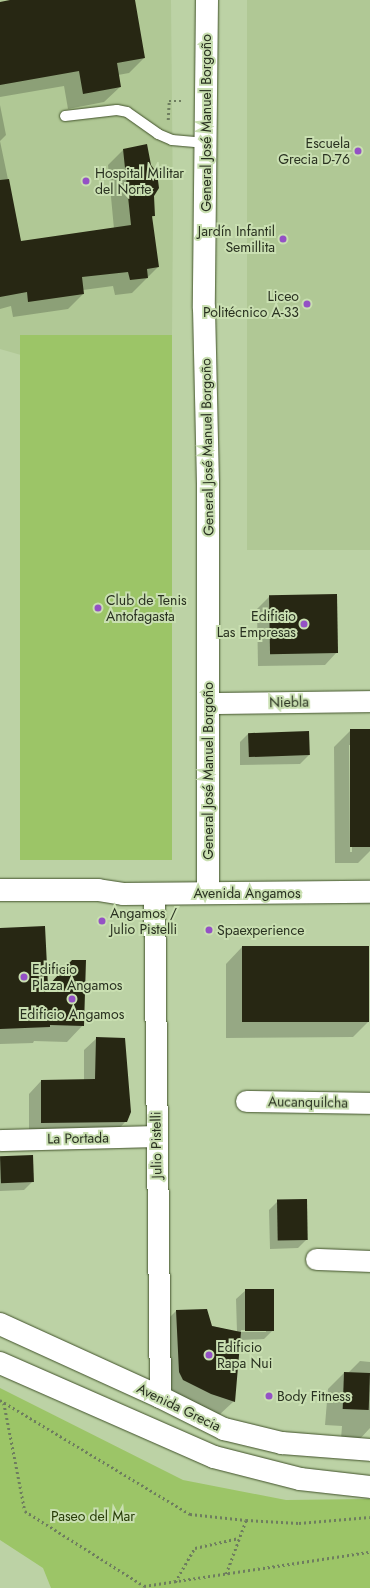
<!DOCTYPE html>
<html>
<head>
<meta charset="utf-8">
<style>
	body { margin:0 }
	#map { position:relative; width:370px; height:1588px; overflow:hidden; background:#bcd2a5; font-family:Jost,sans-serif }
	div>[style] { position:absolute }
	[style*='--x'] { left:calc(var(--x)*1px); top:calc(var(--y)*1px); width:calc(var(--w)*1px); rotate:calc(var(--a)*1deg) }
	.built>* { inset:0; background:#b0c895; transform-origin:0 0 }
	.green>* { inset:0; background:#9cc567; transform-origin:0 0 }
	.shadow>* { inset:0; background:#0003 }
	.building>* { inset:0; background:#272713; transform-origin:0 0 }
	.path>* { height:2.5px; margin-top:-1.25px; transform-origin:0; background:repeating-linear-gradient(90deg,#6e7d5f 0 2px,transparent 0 5px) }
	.roads { filter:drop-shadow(0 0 1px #41522a) drop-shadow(0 0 1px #41522a) }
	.service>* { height:10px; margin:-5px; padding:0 5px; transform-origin:5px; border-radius:5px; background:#fff }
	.minor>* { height:21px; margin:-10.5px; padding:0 10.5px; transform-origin:10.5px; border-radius:10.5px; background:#fff }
	.tertiary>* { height:22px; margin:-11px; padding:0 11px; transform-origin:11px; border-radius:11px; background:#fff }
	.secondary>* { height:22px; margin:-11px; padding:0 11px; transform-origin:11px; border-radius:11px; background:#fff }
	.trunk>* { height:22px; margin:-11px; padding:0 11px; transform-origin:11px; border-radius:11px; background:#fff }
	.dots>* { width:11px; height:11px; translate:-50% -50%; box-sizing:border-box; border:2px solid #c9dfb1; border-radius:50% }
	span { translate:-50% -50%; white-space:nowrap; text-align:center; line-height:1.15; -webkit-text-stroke:4px #c9dfb1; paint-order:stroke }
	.street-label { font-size:14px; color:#293120 }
	.poi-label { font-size:14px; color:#293120 }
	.right { translate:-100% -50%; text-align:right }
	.left { translate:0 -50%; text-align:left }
	.park-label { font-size:14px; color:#283c07 }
</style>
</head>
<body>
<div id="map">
	<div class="built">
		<i style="clip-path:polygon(0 0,171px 0,173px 213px,172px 335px,21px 355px,0 349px)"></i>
		<i style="left:247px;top:0;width:123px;height:550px"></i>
	</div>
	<div class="green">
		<i style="left:172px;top:335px;width:525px;height:152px;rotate:90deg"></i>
		<i style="clip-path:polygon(0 1388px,183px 1480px,286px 1500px,370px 1499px,370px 1588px,51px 1588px,43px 1568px,0 1540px)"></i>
	</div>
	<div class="shadow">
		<i style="clip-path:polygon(15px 0,134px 0,144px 58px,129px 73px,118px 75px,120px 87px,104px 102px,68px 109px,64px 86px,0 97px,0 3px)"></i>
		<i style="clip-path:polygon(0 105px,6px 135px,0 141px,21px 242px,114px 229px,108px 165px,123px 150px,153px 196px,154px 216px,151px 218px,158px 267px,132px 293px,115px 295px,113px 286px,83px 290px,83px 294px,68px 309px,13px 317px,11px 306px,0 309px)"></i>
		<i style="clip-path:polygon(269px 597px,337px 652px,325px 665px,258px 666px,257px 609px)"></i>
		<i style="clip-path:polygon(evenodd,370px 730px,370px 851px,358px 863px,335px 863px,334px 747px,350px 731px,370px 730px,349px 745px,351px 745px,352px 852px,350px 852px,349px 745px)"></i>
		<i style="clip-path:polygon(249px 733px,309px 755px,300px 764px,240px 765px,240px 742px)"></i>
		<i style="clip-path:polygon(0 929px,47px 987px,72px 961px,83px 1025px,67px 1042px,34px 1041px,33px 1043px,0 1044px)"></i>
		<i style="clip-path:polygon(242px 947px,368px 947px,369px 1021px,353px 1037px,226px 1038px,226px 964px)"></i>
		<i style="clip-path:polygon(97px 1038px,126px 1121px,114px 1134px,29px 1134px,29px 1094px,41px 1081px,84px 1081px,84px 1050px)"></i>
		<i style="clip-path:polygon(0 1157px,33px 1181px,24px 1190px,0 1191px)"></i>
		<i style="clip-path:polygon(278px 1201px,307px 1239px,298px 1248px,270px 1249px,269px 1210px)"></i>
		<i style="clip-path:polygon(evenodd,246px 1290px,273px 1330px,264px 1339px,240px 1340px,234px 1401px,217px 1417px,167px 1396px,160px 1327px,176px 1311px,212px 1326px,237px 1332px,236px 1299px,246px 1290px,241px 1330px,266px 1330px,266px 1332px,241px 1332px,241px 1330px)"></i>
		<i style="clip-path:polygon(360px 1361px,370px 1362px,370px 1428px,358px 1441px,341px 1439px,342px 1426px,325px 1425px,328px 1389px,344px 1373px,348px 1373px)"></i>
	</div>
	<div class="building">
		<i style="clip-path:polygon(10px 0,135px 0,145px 58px,117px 63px,121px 87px,83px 94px,79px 71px,0 85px,0 2px)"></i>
		<i style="clip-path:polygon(147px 144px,151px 165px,157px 173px,159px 188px,154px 196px,155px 216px,152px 216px,159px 267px,147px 269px,148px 278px,130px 280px,128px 272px,82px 277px,84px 294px,28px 302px,27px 292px,0 297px,0 180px,9px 179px,21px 241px,131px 225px,123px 149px)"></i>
		<i style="left:337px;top:594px;width:59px;height:68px;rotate:89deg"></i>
		<i style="left:370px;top:729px;width:118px;height:20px;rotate:90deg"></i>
		<i style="left:309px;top:731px;width:24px;height:61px;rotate:88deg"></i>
		<i style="clip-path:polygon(45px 926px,48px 986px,72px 960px,86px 960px,84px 1026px,50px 1025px,50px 1027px,0 1029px,0 928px)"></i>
		<i style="left:242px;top:946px;width:127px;height:76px"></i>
		<i style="clip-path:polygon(96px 1037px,125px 1038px,131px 1112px,127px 1122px,41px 1123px,41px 1080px,95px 1079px)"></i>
		<i style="left:33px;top:1155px;width:27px;height:33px;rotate:88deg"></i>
		<i style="left:307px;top:1199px;width:41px;height:30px;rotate:89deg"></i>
		<i style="left:245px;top:1289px;width:29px;height:42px"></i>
		<i style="clip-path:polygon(207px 1309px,212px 1326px,241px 1332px,235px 1402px,211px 1394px,183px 1380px,179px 1372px,176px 1310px)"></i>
		<i style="left:344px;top:1372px;width:26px;height:37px;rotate:2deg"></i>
	</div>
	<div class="path">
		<i style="--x:168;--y:120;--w:19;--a:-87"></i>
		<i style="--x:169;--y:101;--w:14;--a:0"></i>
		<i style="--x:0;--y:1400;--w:222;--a:31"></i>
		<i style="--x:190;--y:1514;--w:56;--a:6.1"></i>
		<i style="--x:246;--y:1520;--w:53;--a:3.2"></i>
		<i style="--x:299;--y:1523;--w:71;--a:-4.8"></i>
		<i style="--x:4;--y:1403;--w:110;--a:79"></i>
		<i style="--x:25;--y:1511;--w:141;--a:32.2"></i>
		<i style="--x:144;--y:1586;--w:229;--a:-8.6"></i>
		<i style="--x:226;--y:1574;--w:58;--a:-69.7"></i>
		<i style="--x:175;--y:1582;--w:39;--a:-60"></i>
		<i style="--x:195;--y:1548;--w:45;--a:-12.8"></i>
	</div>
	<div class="roads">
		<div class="service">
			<i style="--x:65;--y:116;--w:52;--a:-6.6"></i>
			<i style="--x:117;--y:110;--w:10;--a:11"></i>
			<i style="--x:127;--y:112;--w:38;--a:35"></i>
			<i style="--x:158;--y:134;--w:15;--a:23"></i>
			<i style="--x:172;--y:140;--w:34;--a:5"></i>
		</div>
		<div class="minor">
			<i style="--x:208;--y:703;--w:162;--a:-0.7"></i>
			<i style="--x:154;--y:893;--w:504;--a:89.32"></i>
			<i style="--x:246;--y:1101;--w:124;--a:0.9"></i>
			<i style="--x:0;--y:1140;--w:156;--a:-1.5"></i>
			<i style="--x:316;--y:1259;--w:54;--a:2.1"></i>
		</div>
		<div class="tertiary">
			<i style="--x:207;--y:0;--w:308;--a:90.6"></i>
			<i style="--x:204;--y:308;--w:175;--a:88.7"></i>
			<i style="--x:208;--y:483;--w:410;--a:90"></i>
		</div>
		<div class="secondary">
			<i style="--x:0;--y:890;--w:98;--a:0"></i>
			<i style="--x:98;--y:890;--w:25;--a:9"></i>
			<i style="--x:123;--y:894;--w:247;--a:-0.5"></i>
		</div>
		<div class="trunk">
			<i style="--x:0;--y:1324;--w:176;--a:24.5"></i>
			<i style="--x:160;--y:1397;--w:72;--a:26.6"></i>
			<i style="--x:224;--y:1429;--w:60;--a:13.6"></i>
			<i style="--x:282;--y:1443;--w:88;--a:4.5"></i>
			<i style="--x:0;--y:1363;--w:234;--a:23.7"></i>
			<i style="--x:214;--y:1457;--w:89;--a:14.3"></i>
			<i style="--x:300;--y:1479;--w:70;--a:6.5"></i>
		</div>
	</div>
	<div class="dots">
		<i style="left:358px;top:151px;background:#9451c5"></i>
		<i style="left:86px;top:181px;background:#9451c5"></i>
		<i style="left:283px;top:239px;background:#9451c5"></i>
		<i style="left:307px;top:304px;background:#9451c5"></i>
		<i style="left:98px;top:608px;background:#9451c5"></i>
		<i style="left:304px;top:624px;background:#9451c5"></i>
		<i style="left:102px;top:921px;background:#9451c5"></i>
		<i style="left:209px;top:930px;background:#9451c5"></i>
		<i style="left:24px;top:977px;background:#9451c5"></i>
		<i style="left:72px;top:999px;background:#9451c5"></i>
		<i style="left:209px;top:1355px;background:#9451c5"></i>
		<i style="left:269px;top:1396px;background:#9451c5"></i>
	</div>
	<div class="street-label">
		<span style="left:206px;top:123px;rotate:-90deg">General José Manuel Borgoño</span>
		<span style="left:207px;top:447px;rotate:-91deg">General José Manuel Borgoño</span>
		<span style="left:289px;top:702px;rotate:-1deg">Niebla</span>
		<span style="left:208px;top:771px;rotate:-90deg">General José Manuel Borgoño</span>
		<span style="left:247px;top:893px">Avenida Angamos</span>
		<span style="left:308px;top:1102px;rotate:1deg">Aucanquilcha</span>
		<span style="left:78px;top:1138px;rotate:-1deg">La Portada</span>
		<span style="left:156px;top:1145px;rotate:-91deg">Julio Pistelli</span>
		<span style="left:179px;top:1407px;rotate:26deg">Avenida Grecia</span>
	</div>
	<div class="poi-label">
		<span class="right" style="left:350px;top:151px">Escuela<br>Grecia D-76</span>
		<span class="left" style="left:95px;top:181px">Hospital Militar<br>del Norte</span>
		<span class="right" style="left:275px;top:239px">Jardín Infantil<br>Semillita</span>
		<span class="right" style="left:299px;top:304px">Liceo<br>Politécnico A-33</span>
		<span class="left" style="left:106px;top:608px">Club de Tenis<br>Antofagasta</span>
		<span class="right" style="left:296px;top:624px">Edificio<br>Las Empresas</span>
		<span class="left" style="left:110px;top:921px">Angamos /<br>Julio Pistelli</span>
		<span class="left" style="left:217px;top:930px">Spaexperience</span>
		<span class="left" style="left:32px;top:977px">Edificio<br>Plaza Angamos</span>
		<span style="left:72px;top:1014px">Edificio Angamos</span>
		<span class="left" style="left:217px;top:1355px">Edificio<br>Rapa Nui</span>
		<span class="left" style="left:277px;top:1396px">Body Fitness</span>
	</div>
	<div class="park-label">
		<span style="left:93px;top:1516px">Paseo del Mar</span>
	</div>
</div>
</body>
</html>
